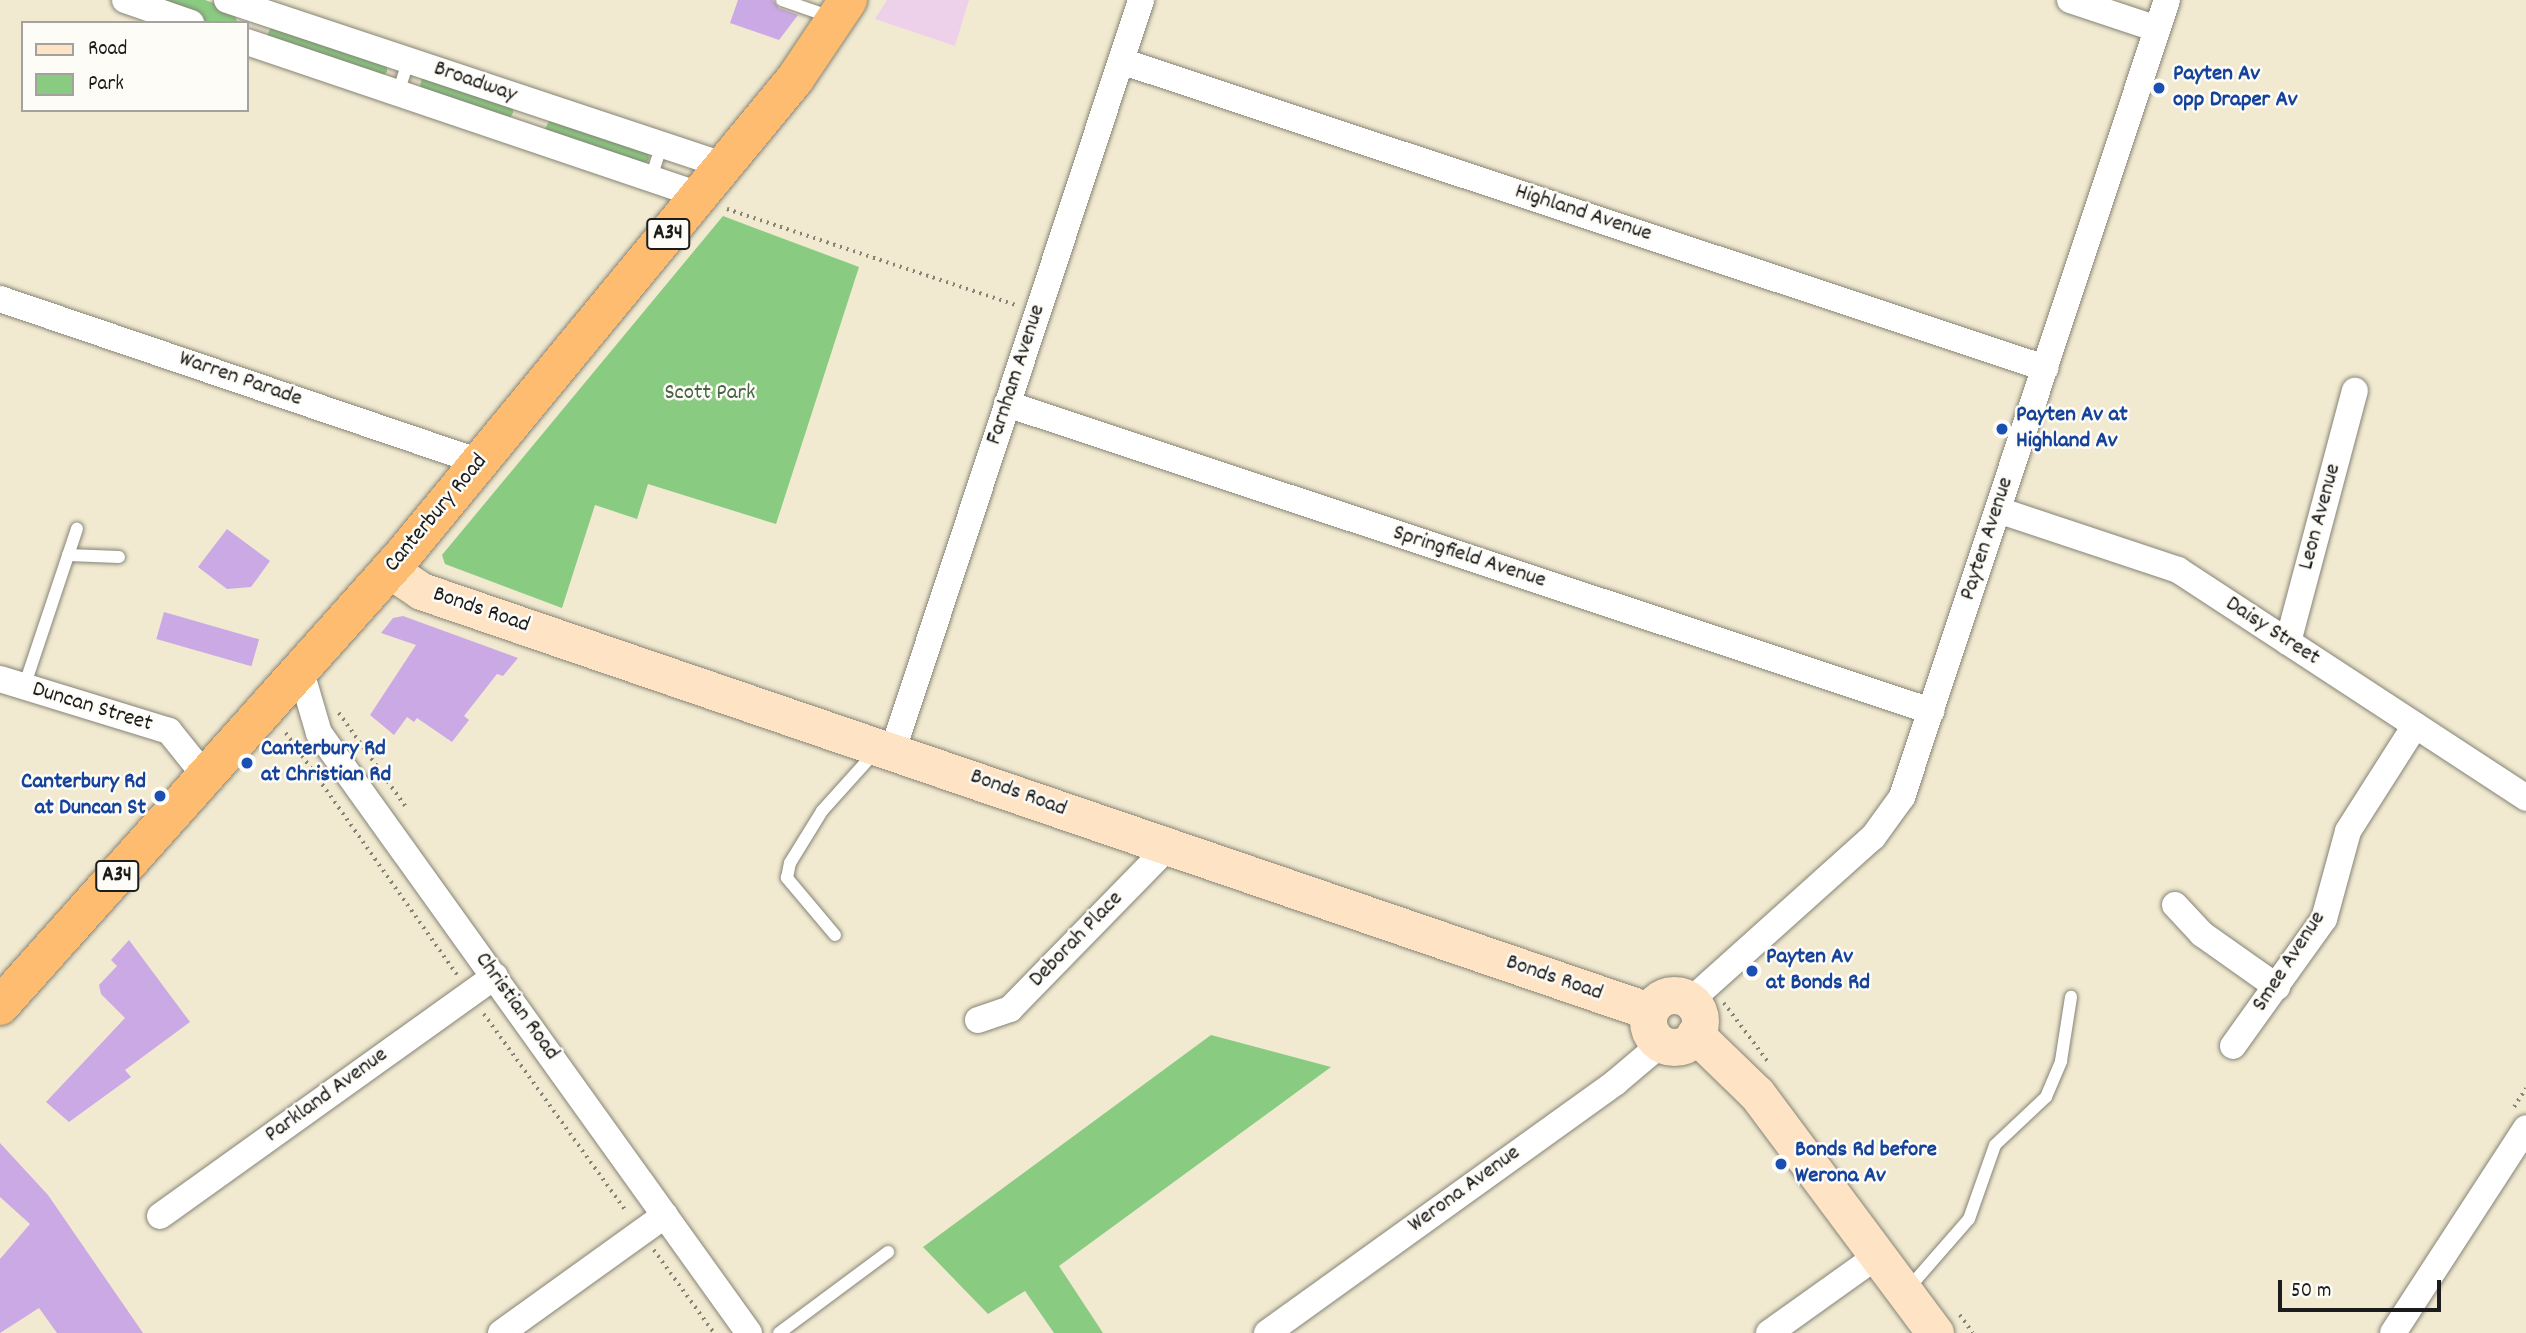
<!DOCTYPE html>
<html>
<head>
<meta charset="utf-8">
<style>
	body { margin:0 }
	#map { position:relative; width:2526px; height:1333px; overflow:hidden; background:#f1ead1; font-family:Dekko,sans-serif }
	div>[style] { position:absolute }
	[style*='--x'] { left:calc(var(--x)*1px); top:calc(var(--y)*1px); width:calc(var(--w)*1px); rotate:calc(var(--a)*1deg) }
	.built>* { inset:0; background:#edd0e9 }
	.green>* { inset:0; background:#8acb82 }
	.building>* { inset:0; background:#cba9e4; transform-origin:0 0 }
	.path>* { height:3.5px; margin-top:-1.75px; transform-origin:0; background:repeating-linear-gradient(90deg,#868376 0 2px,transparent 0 7px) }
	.roads { filter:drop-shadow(0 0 2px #868376) drop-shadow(0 0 2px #868376) }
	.service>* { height:12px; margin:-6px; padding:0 6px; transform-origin:6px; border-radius:6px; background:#fff }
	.minor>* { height:26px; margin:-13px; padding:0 13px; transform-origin:13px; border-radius:13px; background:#fff }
	.secondary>* { height:37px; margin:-18.5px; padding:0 18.5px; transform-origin:18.5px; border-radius:18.5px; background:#fee4c5 }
	.secondary>.ring { margin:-18.5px; padding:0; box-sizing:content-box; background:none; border:37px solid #fee4c5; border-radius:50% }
	.trunk>* { height:38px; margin:-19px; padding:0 19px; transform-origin:19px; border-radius:19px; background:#fdbc6f }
	.dots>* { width:19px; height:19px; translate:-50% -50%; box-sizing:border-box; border:4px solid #fdfcf7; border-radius:50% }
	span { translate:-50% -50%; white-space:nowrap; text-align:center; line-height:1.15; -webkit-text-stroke:5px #fdfcf7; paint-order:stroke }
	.shield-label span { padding:2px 5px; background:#fdfcf7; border:2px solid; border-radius:5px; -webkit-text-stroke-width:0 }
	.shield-label { font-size:21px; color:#1c1c1c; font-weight:700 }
	.transit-label { font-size:23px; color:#164399; font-weight:700 }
	.left { translate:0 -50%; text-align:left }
	.right { translate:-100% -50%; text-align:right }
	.street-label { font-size:23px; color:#1c1c1c }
	.park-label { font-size:23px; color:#486245 }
	.legend { position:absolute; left:21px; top:21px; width:228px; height:91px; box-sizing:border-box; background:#fdfcf7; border:2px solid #a3a29f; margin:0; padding:9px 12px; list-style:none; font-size:21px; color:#1c1c1c }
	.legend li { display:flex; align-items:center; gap:14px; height:35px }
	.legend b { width:35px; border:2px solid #a3a29f }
	.scale { position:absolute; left:2278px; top:1280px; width:163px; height:32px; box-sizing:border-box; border:4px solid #1c1c1c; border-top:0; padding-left:9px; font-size:21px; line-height:24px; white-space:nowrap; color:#1c1c1c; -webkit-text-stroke:5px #fdfcf7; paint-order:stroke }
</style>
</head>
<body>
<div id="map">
	<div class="built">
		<i style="clip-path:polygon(887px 0,969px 0,955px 46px,875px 19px)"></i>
	</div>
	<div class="green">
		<i style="clip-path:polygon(143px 0,205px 0,232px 9px,237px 21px,211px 23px)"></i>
		<i style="clip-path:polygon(272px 25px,387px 65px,387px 72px,384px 75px,267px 36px)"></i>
		<i style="clip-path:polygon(423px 75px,513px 106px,513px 113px,510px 118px,419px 89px)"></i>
		<i style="clip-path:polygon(550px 119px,648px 152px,649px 159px,645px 164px,545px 129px)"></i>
		<i style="clip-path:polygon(723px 216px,859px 267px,776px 524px,648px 484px,637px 519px,595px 505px,562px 608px,445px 564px,442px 555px)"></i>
		<i style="clip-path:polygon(1211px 1035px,1331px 1067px,1059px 1266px,1103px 1333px,1054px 1333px,1025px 1291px,988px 1314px,923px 1247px)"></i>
	</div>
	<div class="building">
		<i style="clip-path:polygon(738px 0,773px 0,779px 8px,798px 15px,779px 40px,730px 23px)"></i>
		<i style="clip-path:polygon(227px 529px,270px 561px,251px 587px,227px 589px,198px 567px)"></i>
		<i style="left:164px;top:612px;width:99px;height:28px;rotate:16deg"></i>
		<i style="clip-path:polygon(403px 616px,518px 658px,503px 676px,497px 674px,464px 716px,469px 720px,452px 742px,417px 718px,414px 722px,407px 717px,394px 735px,370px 715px,416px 645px,381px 633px,393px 618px)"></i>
		<i style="clip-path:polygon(129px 940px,190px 1022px,125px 1070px,131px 1077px,69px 1122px,46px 1102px,125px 1018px,101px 994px,99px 985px,117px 966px,111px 960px)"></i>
		<i style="clip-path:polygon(0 1143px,48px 1195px,143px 1333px,57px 1333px,39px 1308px,0 1333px,0 1259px,30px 1224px,0 1197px)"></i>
	</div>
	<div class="path">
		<i style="--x:727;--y:209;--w:304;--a:18.4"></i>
		<i style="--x:339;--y:713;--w:115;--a:54.5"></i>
		<i style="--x:286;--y:733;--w:298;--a:54.7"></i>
		<i style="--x:1724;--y:1003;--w:75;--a:53.1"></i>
		<i style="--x:484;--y:1014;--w:244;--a:54.2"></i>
		<i style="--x:2514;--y:1107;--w:22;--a:-58"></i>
		<i style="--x:654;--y:1250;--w:102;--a:54.1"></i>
		<i style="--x:1960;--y:1315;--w:22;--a:54"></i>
	</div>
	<div class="roads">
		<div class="service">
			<i style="--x:782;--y:0;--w:52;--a:19.1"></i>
			<i style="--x:398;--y:93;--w:35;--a:-72"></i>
			<i style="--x:651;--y:178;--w:36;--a:-72"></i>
			<i style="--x:68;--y:555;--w:51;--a:2.2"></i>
			<i style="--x:24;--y:687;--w:167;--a:-71.5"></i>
			<i style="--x:835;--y:935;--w:75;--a:-130.1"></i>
			<i style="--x:787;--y:878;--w:15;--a:-79"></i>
			<i style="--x:790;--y:863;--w:61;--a:-58.4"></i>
			<i style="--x:822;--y:811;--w:81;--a:-48"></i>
			<i style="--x:1907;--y:1290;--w:94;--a:-48.9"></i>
			<i style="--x:1969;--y:1219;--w:78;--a:-70.6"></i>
			<i style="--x:1995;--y:1145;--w:70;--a:-43.3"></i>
			<i style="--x:2046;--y:1097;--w:39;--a:-67"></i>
			<i style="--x:2061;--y:1061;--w:65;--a:-81.1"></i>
			<i style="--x:779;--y:1333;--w:136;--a:-36.6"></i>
		</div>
		<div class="minor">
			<i style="--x:125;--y:0;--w:70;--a:19.2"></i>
			<i style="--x:227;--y:0;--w:523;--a:18.4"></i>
			<i style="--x:2070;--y:0;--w:92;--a:18.4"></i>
			<i style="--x:247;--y:42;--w:477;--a:18.7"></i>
			<i style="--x:1121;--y:61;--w:974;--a:18.38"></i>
			<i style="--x:0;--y:299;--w:507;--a:18.76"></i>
			<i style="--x:1007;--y:404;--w:974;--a:18.38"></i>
			<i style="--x:1998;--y:510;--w:190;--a:18.4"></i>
			<i style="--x:2178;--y:570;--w:416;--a:33.2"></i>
			<i style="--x:2288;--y:642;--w:260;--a:-75.1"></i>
			<i style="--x:301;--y:672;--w:64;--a:73.6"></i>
			<i style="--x:319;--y:733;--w:738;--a:54.37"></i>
			<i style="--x:0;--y:679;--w:177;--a:17.1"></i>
			<i style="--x:169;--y:731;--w:59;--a:51.2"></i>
			<i style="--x:893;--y:750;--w:790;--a:-71.7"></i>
			<i style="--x:2175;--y:905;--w:40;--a:47"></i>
			<i style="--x:2202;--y:934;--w:92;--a:35.2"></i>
			<i style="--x:1690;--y:1001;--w:246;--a:-41.9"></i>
			<i style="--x:1873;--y:837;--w:49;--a:-54.1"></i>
			<i style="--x:1902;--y:797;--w:840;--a:-71.61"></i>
			<i style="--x:978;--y:1020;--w:34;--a:-19"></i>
			<i style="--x:1010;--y:1009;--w:226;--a:-45.7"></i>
			<i style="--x:2233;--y:1046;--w:156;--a:-54.4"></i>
			<i style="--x:2324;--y:919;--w:91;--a:-74.7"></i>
			<i style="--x:2348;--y:831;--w:125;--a:-57.5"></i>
			<i style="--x:160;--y:1216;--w:412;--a:-35.6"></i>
			<i style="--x:501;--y:1333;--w:202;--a:-35.7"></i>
			<i style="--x:1267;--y:1333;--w:430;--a:-35.7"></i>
			<i style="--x:1616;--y:1082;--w:59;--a:-40.2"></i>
			<i style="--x:1769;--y:1333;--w:133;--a:-35.5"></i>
			<i style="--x:2393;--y:1333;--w:244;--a:-57"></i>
		</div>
		<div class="secondary">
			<i style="--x:390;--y:570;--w:37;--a:34"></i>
			<i style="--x:421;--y:591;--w:1298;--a:18.88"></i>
			<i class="ring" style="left:1648px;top:995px;width:15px;height:15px"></i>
			<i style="--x:1695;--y:1034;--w:86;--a:44.1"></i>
			<i style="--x:1757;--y:1094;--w:298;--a:53.3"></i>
		</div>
		<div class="trunk">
			<i style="--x:0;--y:1006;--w:605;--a:-48.22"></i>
			<i style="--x:403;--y:555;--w:617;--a:-50.53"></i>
			<i style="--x:795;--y:79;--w:95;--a:-56.1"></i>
		</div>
	</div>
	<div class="dots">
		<i style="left:2159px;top:88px;background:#1a4fb4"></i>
		<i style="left:2002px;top:429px;background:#1a4fb4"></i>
		<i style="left:247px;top:763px;background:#1a4fb4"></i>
		<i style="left:160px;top:796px;background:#1a4fb4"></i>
		<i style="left:1752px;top:971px;background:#1a4fb4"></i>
		<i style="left:1781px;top:1164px;background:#1a4fb4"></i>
	</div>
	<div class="shield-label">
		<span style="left:668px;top:234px">A34</span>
		<span style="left:117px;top:876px">A34</span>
	</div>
	<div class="transit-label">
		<span class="left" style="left:2173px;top:88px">Payten Av<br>opp Draper Av</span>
		<span class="left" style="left:2016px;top:429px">Payten Av at<br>Highland Av</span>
		<span class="left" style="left:261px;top:763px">Canterbury Rd<br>at Christian Rd</span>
		<span class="right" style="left:146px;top:796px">Canterbury Rd<br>at Duncan St</span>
		<span class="left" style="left:1766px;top:971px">Payten Av<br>at Bonds Rd</span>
		<span class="left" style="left:1795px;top:1164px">Bonds Rd before<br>Werona Av</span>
	</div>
	<div class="street-label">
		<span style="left:475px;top:83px;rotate:19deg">Broadway</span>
		<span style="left:1583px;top:214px;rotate:18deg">Highland Avenue</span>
		<span style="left:1017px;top:375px;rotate:-72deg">Farnham Avenue</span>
		<span style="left:240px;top:380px;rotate:19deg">Warren Parade</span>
		<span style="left:437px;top:514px;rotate:-50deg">Canterbury Road</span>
		<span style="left:2321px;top:517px;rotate:-75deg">Leon Avenue</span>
		<span style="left:1988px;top:539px;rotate:-72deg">Payten Avenue</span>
		<span style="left:1469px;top:558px;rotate:18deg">Springfield Avenue</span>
		<span style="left:481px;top:611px;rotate:19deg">Bonds Road</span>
		<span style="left:2272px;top:632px;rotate:33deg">Daisy Street</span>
		<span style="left:92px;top:708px;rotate:17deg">Duncan Street</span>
		<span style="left:1018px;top:794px;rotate:20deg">Bonds Road</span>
		<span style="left:1077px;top:940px;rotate:-46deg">Deborah Place</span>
		<span style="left:2290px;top:962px;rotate:-57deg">Smee Avenue</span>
		<span style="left:1554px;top:979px;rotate:19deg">Bonds Road</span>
		<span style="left:516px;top:1007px;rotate:54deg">Christian Road</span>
		<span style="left:327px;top:1096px;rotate:-36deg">Parkland Avenue</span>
		<span style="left:1465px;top:1190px;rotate:-36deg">Werona Avenue</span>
	</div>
	<div class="park-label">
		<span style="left:710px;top:394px">Scott Park</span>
	</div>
	<ul class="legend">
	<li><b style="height:9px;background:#fee4c5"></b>Road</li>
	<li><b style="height:19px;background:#8acb82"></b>Park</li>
	</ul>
	<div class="scale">50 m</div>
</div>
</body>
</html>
